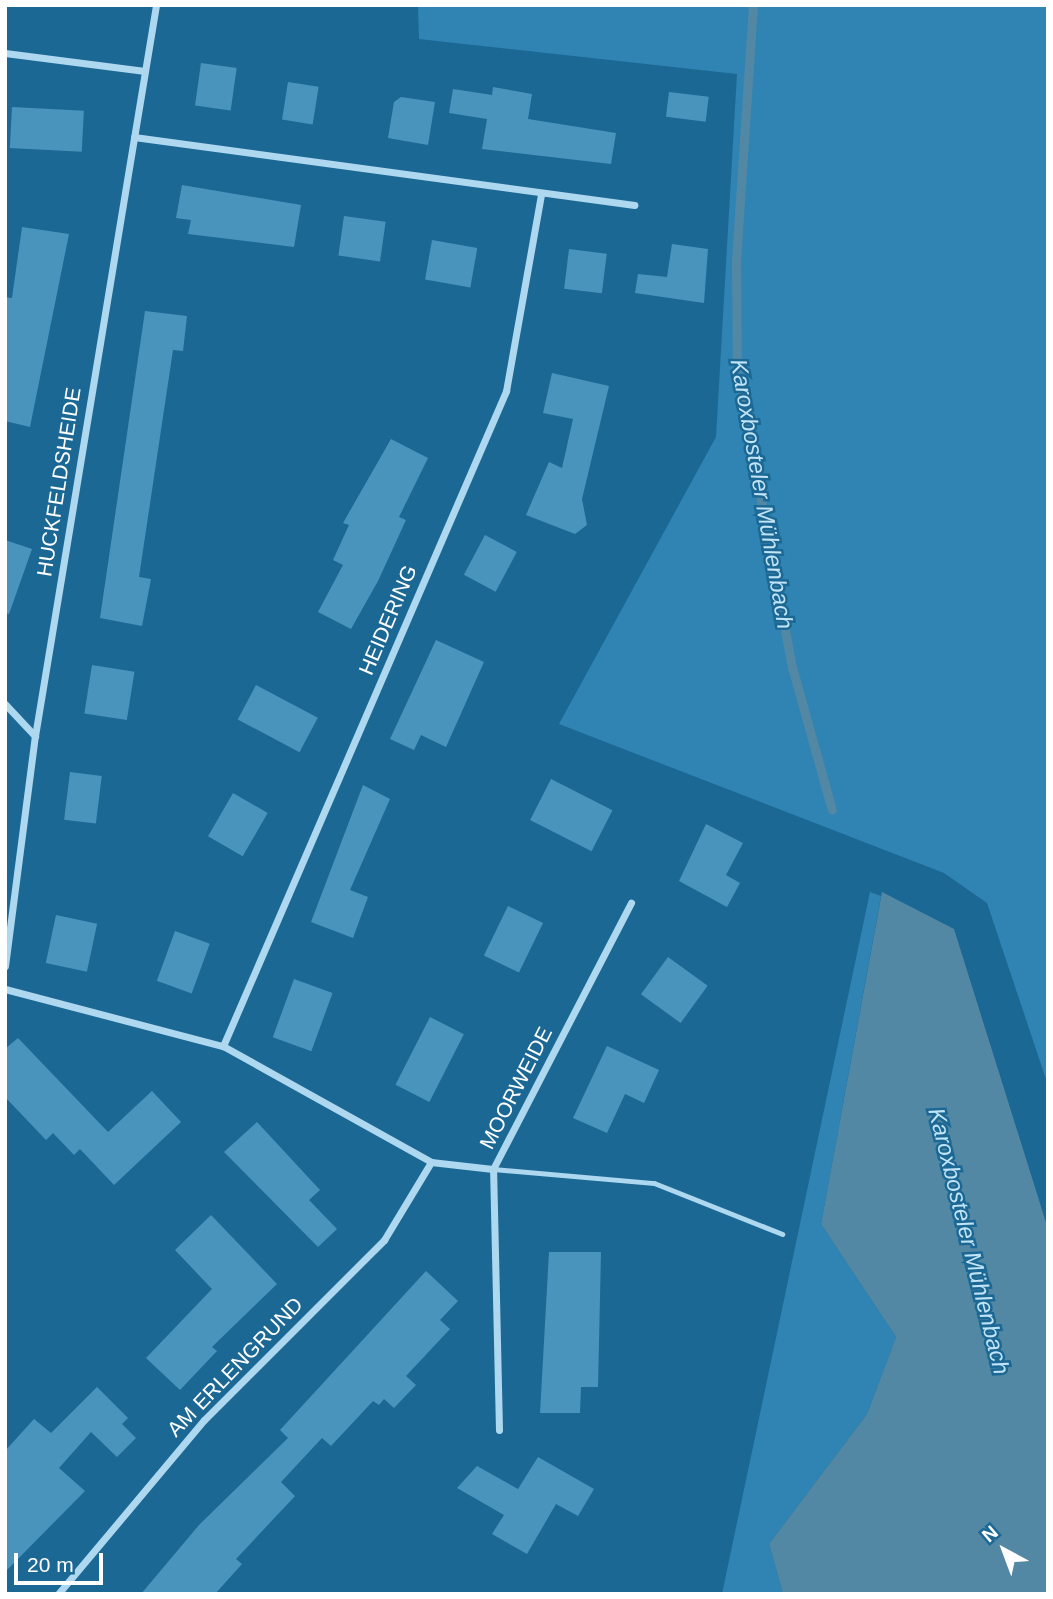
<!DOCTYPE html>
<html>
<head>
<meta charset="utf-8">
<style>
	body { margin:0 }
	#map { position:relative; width:1053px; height:1599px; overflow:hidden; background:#1c6895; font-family:Helvetica,sans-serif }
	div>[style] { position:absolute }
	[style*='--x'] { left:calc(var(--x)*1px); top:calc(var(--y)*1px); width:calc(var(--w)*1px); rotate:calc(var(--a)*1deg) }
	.green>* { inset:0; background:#3084b3 }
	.water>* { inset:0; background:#5388a5 }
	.stream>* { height:9px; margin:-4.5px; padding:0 4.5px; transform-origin:4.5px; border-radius:4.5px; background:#5388a5 }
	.building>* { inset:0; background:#4994bd; transform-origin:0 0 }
	.service>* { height:5px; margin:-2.5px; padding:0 2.5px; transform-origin:2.5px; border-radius:2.5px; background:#aed8ef }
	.minor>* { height:7px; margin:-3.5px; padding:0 3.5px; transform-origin:3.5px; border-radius:3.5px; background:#aed8ef }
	span { translate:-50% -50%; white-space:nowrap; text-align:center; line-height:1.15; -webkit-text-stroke:5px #1c6895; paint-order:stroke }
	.street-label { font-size:21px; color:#fff }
	.water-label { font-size:23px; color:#c1e4f7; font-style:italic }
	.frame { position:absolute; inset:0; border:7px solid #fff; pointer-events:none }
	.north { position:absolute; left:969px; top:1515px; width:70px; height:70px; -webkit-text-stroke:5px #1c6895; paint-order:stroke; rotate:319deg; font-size:19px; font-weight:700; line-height:28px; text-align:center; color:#fff }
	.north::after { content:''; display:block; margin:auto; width:24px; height:32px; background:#fff; clip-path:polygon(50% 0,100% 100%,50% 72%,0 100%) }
	.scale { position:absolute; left:14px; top:1553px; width:89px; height:32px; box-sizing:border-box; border:4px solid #fff; border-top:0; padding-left:9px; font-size:21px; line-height:24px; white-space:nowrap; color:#fff; -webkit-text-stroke:5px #1c6895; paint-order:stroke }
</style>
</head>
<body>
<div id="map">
	<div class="green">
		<i style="clip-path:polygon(418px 5px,1048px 5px,1048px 1085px,987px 903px,944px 873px,559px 724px,716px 437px,737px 74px,419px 39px)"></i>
		<i style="clip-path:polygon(870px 892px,881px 896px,821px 1224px,896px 1337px,867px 1414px,769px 1544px,783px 1594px,722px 1594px)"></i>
	</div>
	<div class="water">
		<i style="clip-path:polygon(882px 892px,954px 929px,1048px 1229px,1048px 1594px,783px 1594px,769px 1544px,867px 1414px,896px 1337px,821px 1224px)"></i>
	</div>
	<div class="stream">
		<i style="--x:753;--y:5;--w:259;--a:93.8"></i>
		<i style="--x:736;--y:263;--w:108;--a:89.5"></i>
		<i style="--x:737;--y:371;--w:301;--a:79.5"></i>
		<i style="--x:792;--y:667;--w:148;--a:74.4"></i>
	</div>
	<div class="building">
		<i style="left:201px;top:63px;width:36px;height:43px;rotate:8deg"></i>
		<i style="left:288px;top:82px;width:31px;height:38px;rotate:9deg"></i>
		<i style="clip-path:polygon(493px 87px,532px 94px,528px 119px,616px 133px,611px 164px,482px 149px,487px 119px,449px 113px,453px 89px,492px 95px)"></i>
		<i style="left:669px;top:92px;width:40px;height:25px;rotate:7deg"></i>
		<i style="clip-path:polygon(401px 97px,435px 102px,428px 145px,388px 138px,394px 102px)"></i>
		<i style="left:12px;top:107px;width:72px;height:41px;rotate:3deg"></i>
		<i style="clip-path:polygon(182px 185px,301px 205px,294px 247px,188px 234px,191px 220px,176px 218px)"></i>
		<i style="left:344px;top:216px;width:42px;height:40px;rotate:8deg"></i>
		<i style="clip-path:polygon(22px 227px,69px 234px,30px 427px,5px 421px,5px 297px,12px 298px)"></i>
		<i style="left:432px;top:240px;width:46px;height:40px;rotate:10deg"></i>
		<i style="clip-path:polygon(672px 244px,708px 249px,704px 303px,635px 293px,638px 274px,667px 277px)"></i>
		<i style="left:569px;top:249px;width:38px;height:40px;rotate:7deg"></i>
		<i style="clip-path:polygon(145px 311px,187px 316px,183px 351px,173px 350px,139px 577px,151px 579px,142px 626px,100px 618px)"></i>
		<i style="clip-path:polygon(552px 373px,609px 386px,582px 499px,587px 525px,575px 534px,526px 515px,549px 462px,562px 468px,573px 419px,543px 413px)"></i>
		<i style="clip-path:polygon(391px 439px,428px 458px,399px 517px,406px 520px,378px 581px,351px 629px,318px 612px,343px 565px,333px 560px,349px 525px,343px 523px)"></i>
		<i style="left:485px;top:535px;width:36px;height:45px;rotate:28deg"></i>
		<i style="clip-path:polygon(5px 540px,32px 549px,9px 614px,5px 613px)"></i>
		<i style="clip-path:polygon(436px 640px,484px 662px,446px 747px,421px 735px,414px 750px,390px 739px)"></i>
		<i style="left:92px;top:665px;width:43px;height:49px;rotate:9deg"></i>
		<i style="left:256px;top:685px;width:70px;height:39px;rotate:28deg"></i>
		<i style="left:70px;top:772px;width:32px;height:48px;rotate:7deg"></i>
		<i style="left:551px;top:779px;width:69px;height:46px;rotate:27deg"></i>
		<i style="clip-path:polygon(363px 785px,390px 799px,350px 890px,368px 897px,353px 938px,311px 922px)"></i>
		<i style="left:233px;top:793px;width:40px;height:50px;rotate:30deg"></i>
		<i style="clip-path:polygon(706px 824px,743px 843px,726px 875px,740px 883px,727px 907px,679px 881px)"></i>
		<i style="left:508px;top:906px;width:39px;height:55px;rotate:26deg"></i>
		<i style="left:56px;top:915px;width:42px;height:49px;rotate:12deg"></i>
		<i style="left:175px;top:931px;width:37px;height:53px;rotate:20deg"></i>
		<i style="left:668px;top:957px;width:49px;height:46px;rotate:36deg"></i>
		<i style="left:294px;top:979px;width:41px;height:62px;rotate:20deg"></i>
		<i style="left:430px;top:1017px;width:38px;height:76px;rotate:27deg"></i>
		<i style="clip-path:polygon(18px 1038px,108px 1132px,152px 1091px,181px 1122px,114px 1185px,80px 1149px,74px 1155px,53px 1133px,46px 1140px,5px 1097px,5px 1049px)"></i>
		<i style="clip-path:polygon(607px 1046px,659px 1070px,644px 1103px,625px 1094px,607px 1133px,573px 1118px)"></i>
		<i style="clip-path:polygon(257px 1122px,320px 1190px,309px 1200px,337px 1229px,318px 1247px,224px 1152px)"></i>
		<i style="clip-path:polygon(211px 1215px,277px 1284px,212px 1347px,217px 1351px,180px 1390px,146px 1358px,212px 1289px,175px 1250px)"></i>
		<i style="clip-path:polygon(549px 1252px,601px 1252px,598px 1387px,581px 1387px,580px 1413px,540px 1413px)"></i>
		<i style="clip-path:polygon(426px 1271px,458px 1301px,440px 1320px,450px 1329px,406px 1376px,416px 1385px,394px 1408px,384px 1399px,379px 1405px,373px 1401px,331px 1446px,322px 1438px,281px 1482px,295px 1496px,236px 1559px,242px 1564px,215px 1594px,141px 1594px,199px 1525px,288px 1438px,280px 1430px)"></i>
		<i style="clip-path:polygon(97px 1387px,128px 1418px,122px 1424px,136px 1438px,117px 1457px,91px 1432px,59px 1468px,85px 1491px,5px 1572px,5px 1451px,34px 1419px,51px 1433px)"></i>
		<i style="clip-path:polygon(538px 1457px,594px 1489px,578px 1516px,556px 1504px,527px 1554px,492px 1534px,504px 1515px,457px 1488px,477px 1466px,518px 1489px)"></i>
	</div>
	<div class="service">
		<i style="--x:493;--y:1169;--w:162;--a:5"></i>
		<i style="--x:654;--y:1183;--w:138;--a:21.7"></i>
	</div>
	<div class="minor">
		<i style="--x:5;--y:53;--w:141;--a:7.3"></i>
		<i style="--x:134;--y:137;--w:505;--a:7.74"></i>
		<i style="--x:5;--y:704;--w:44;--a:46.8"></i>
		<i style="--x:5;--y:966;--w:232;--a:-82.6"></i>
		<i style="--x:35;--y:736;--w:741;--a:-80.6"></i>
		<i style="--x:5;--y:989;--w:225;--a:14.7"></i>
		<i style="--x:223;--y:1046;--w:238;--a:29.1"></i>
		<i style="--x:431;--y:1162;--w:62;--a:6.4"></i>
		<i style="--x:223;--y:1046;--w:714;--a:-66.63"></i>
		<i style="--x:506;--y:391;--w:200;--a:-79.9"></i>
		<i style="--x:499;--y:1430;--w:261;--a:-91.3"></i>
		<i style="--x:493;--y:1169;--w:300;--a:-62.6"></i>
		<i style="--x:58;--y:1594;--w:227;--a:-50"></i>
		<i style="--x:204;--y:1420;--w:255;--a:-45"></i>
		<i style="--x:384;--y:1240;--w:91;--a:-58.9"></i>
	</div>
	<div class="street-label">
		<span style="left:59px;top:482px;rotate:-81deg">HUCKFELDSHEIDE</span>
		<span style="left:388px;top:620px;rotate:-67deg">HEIDERING</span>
		<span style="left:516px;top:1088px;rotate:-63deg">MOORWEIDE</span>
		<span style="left:235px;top:1367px;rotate:-46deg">AM ERLENGRUND</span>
	</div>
	<div class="water-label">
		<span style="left:762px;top:494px;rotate:80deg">Karoxbosteler Mühlenbach</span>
		<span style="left:969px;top:1241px;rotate:76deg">Karoxbosteler Mühlenbach</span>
	</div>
	<div class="frame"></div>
	<div class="north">N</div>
	<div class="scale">20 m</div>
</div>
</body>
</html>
